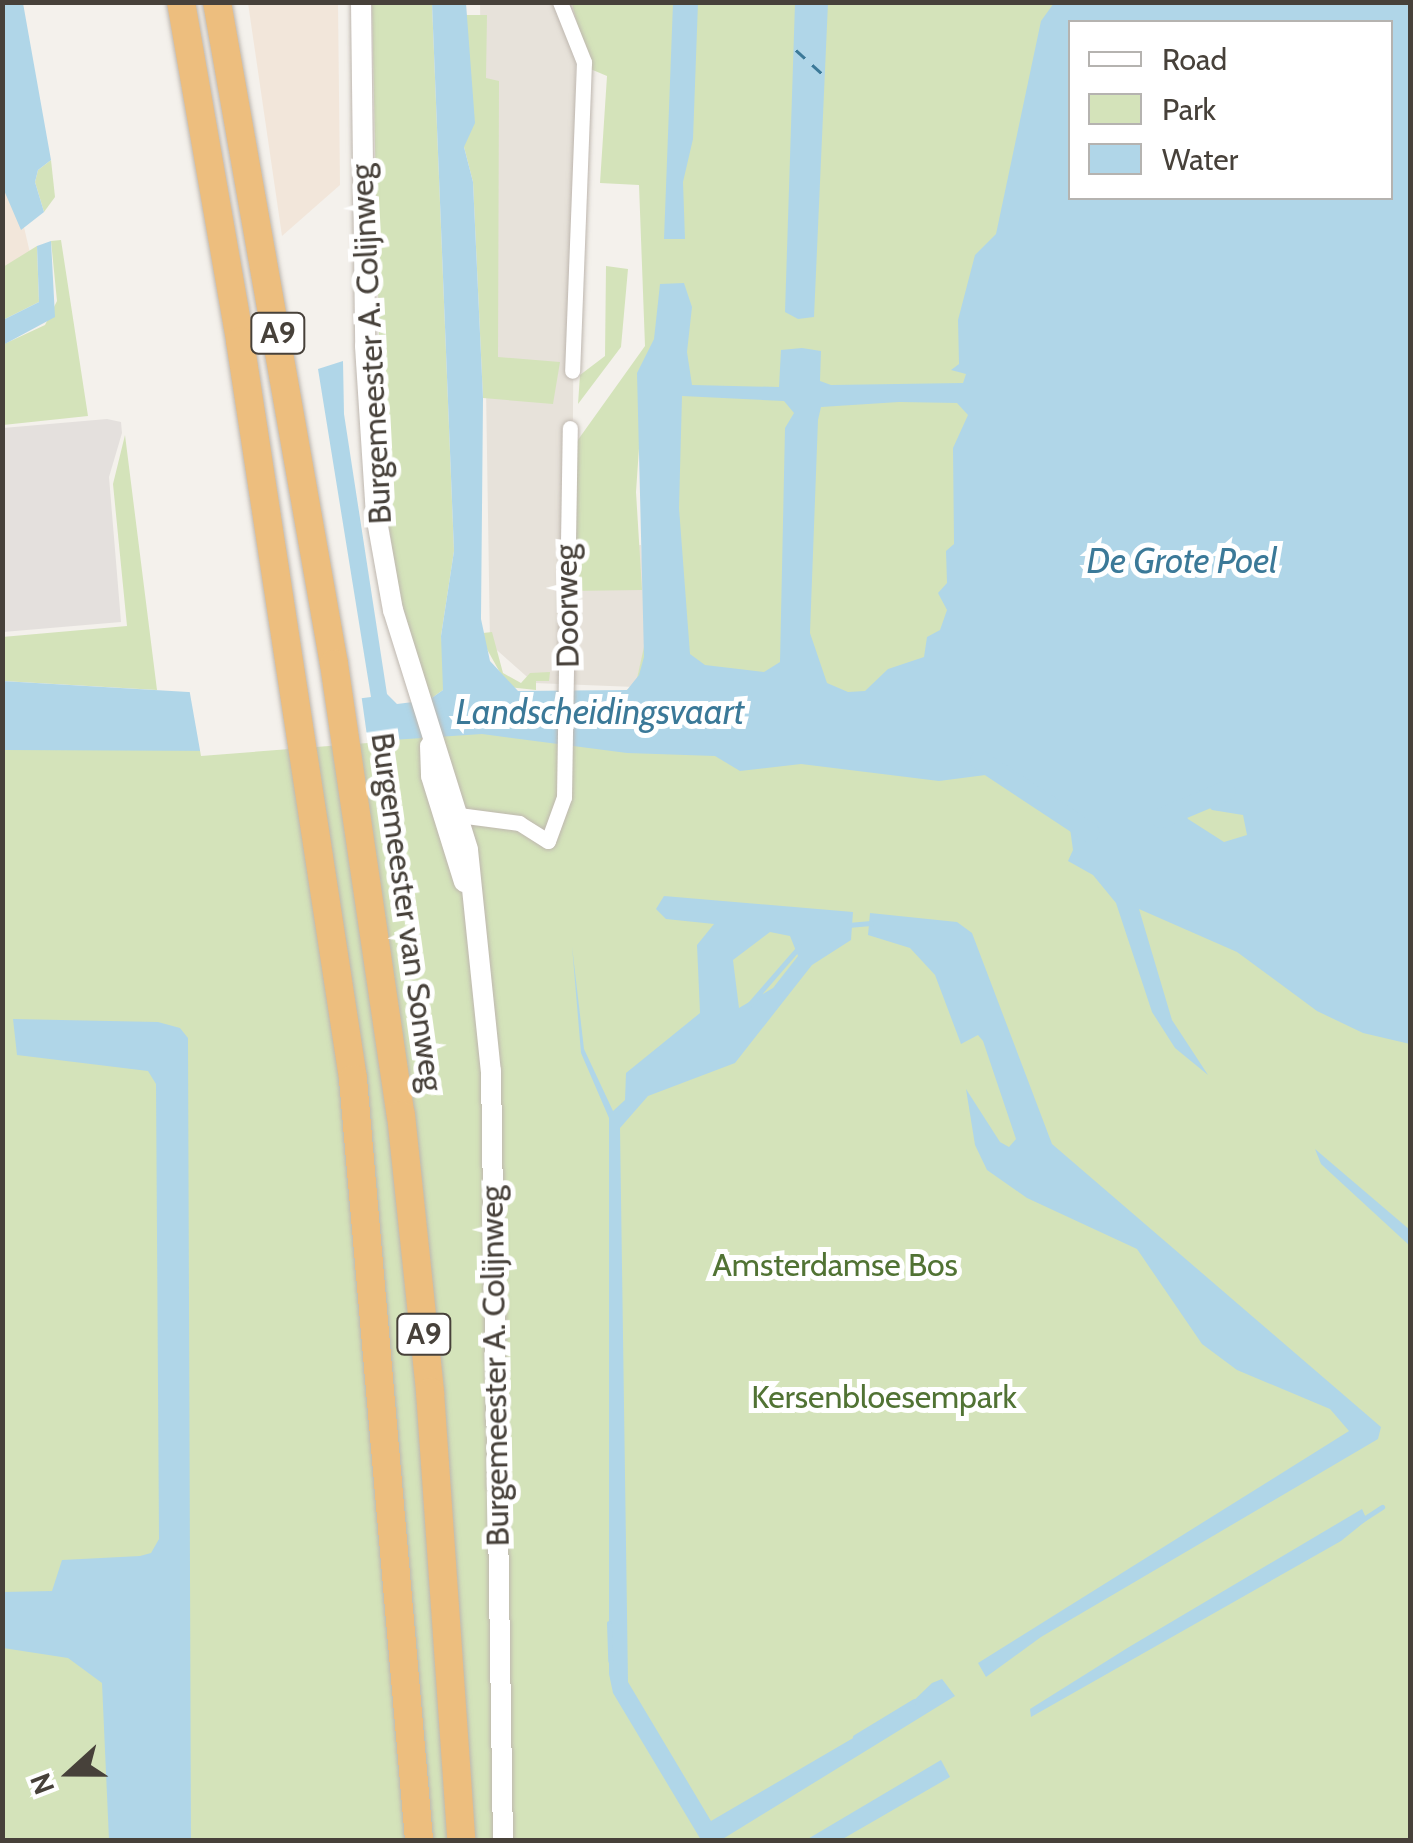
<!DOCTYPE html>
<html>
<head>
<meta charset="utf-8">
<style>
	body { margin:0 }
	#map { position:relative; width:1413px; height:1843px; overflow:hidden; background:#f4f1ec; font-family:Cabin,sans-serif }
	div>[style] { position:absolute }
	[style*='--x'] { left:calc(var(--x)*1px); top:calc(var(--y)*1px); width:calc(var(--w)*1px); rotate:calc(var(--a)*1deg) }
	.residential>* { inset:0; background:#e7e2da }
	.commercial>* { inset:0; background:#f2e6da }
	.industrial>* { inset:0; background:#e4e0dd }
	.green>* { inset:0; background:#d4e3ba }
	.water>* { inset:0; background:#b0d6e8 }
	.pier>* { inset:0; background:#f4f1ec }
	.stream>* { height:5px; margin:-2.5px; padding:0 2.5px; transform-origin:2.5px; border-radius:2.5px; background:#b0d6e8 }
	.canal>* { height:20px; margin:-10px; padding:0 10px; transform-origin:10px; border-radius:10px; background:#b0d6e8 }
	.ferry>* { height:2.5px; margin-top:-1.25px; transform-origin:0; background:repeating-linear-gradient(90deg,#3b7998 0 12px,transparent 0 22px) }
	.roads { filter:drop-shadow(0 0 2px #beb7af) drop-shadow(0 0 2px #beb7af) }
	.minor>* { height:15px; margin:-7.5px; padding:0 7.5px; transform-origin:7.5px; border-radius:7.5px; background:#fff }
	.tertiary>* { height:20px; margin:-10px; padding:0 10px; transform-origin:10px; border-radius:10px; background:#fff }
	.motorway>* { height:28px; margin:-14px; padding:0 14px; transform-origin:14px; border-radius:14px; background:#edbe7e }
	span { translate:-50% -50%; white-space:nowrap; text-align:center; line-height:1.15; -webkit-text-stroke:10px #fff; paint-order:stroke }
	.shield-label span { padding:2px 8px; background:#fff; border:2px solid; border-radius:8px; -webkit-text-stroke-width:0 }
	.shield-label { font-size:30px; color:#47413a; font-weight:700 }
	.street-label { font-size:32px; color:#47413a }
	.park-label { font-size:32px; color:#517334 }
	.water-label { font-size:35px; color:#3b7998; font-style:italic }
	.frame { position:absolute; inset:0; border:5px solid #47413a; pointer-events:none }
	.legend { position:absolute; left:1068px; top:20px; width:325px; height:180px; box-sizing:border-box; background:#fff; border:2px solid #b5b3b0; margin:0; padding:12px 18px; list-style:none; font-size:30px; color:#47413a }
	.legend li { display:flex; align-items:center; gap:20px; height:50px }
	.legend b { width:50px; border:2px solid #b5b3b0 }
	.north { position:absolute; left:20px; top:1723px; width:100px; height:100px; -webkit-text-stroke:8px #fff; paint-order:stroke; rotate:249deg; font-size:28px; font-weight:700; line-height:40px; text-align:center; color:#47413a }
	.north::after { content:''; display:block; margin:auto; width:35px; height:45px; background:#47413a; clip-path:polygon(50% 0,100% 100%,50% 72%,0 100%) }
</style>
</head>
<body>
<div id="map">
	<div class="residential">
		<i style="clip-path:polygon(480px 3px,576px 3px,572px 547px,641px 545px,647px 638px,635px 687px,534px 683px,490px 644px)"></i>
	</div>
	<div class="commercial">
		<i style="clip-path:polygon(248px 3px,338px 3px,340px 185px,282px 236px)"></i>
		<i style="clip-path:polygon(2px 132px,30px 253px,2px 324px)"></i>
	</div>
	<div class="industrial">
		<i style="clip-path:polygon(107px 419px,121px 422px,122px 433px,109px 477px,121px 622px,3px 632px,3px 428px)"></i>
	</div>
	<div class="green">
		<i style="clip-path:polygon(372px 3px,432px 3px,454px 551px,441px 636px,447px 674px,443px 690px,429px 700px,399px 593px,382px 481px)"></i>
		<i style="clip-path:polygon(evenodd,572px 3px,1410px 3px,1410px 1840px,3px 1840px,3px 734px,525px 726px,635px 687px,646px 638px,645px 361px,636px 492px,642px 590px,570px 591px,575px 444px,645px 346px,639px 185px,600px 183px,607px 76px,588px 68px,572px 3px,1070px 22px,1390px 22px,1390px 198px,1070px 198px,1070px 22px)"></i>
		<i style="clip-path:polygon(466px 15px,487px 15px,486px 78px,499px 81px,498px 357px,560px 362px,553px 404px,483px 398px,473px 182px,464px 147px)"></i>
		<i style="clip-path:polygon(51px 160px,55px 197px,44px 212px,35px 182px,38px 170px)"></i>
		<i style="clip-path:polygon(61px 240px,88px 416px,3px 425px,2px 345px,45px 325px,57px 301px,51px 241px)"></i>
		<i style="clip-path:polygon(37px 246px,39px 302px,3px 320px,3px 267px)"></i>
		<i style="clip-path:polygon(606px 266px,628px 269px,621px 347px,578px 404px,580px 375px,605px 356px)"></i>
		<i style="clip-path:polygon(125px 435px,157px 690px,3px 681px,2px 637px,127px 626px,113px 484px)"></i>
		<i style="clip-path:polygon(492px 632px,503px 673px,521px 683px,530px 673px,550px 672px,549px 681px,536px 681px,536px 690px,508px 687px,483px 642px,483px 633px)"></i>
	</div>
	<div class="water">
		<i style="clip-path:polygon(3px 2px,23px 3px,51px 160px,38px 170px,35px 182px,44px 212px,21px 230px,3px 188px)"></i>
		<i style="clip-path:polygon(evenodd,432px 3px,466px 3px,475px 123px,464px 147px,473px 182px,483px 398px,481px 619px,490px 661px,518px 691px,627px 690px,639px 675px,644px 657px,637px 373px,654px 339px,660px 284px,684px 283px,692px 307px,687px 352px,692px 385px,779px 387px,781px 350px,802px 348px,821px 351px,820px 381px,831px 385px,963px 383px,966px 374px,951px 370px,959px 364px,958px 320px,975px 255px,996px 234px,1041px 21px,1054px 3px,1410px 3px,1410px 1044px,1363px 1033px,1317px 1011px,1237px 952px,1139px 909px,1172px 1020px,1208px 1075px,1175px 1048px,1152px 1012px,1116px 903px,1093px 875px,1068px 861px,1073px 850px,1068px 814px,1025px 781px,1001px 773px,939px 781px,801px 764px,740px 771px,715px 756px,627px 753px,482px 734px,227px 751px,3px 750px,2px 681px,340px 701px,371px 697px,318px 369px,343px 361px,344px 414px,387px 694px,397px 704px,429px 700px,443px 690px,441px 636px,454px 551px,432px 3px,1070px 22px,1390px 22px,1390px 198px,1070px 198px,1070px 22px,432px 3px,682px 396px,784px 401px,794px 413px,785px 428px,780px 662px,764px 672px,705px 665px,690px 654px,679px 508px,682px 396px,432px 3px,899px 402px,957px 403px,968px 415px,953px 448px,954px 544px,946px 551px,947px 583px,938px 593px,947px 610px,940px 630px,927px 637px,924px 657px,888px 669px,865px 691px,848px 692px,827px 683px,810px 633px,818px 420px,821px 407px,899px 402px,432px 3px,1200px 798px,1212px 810px,1243px 815px,1247px 835px,1224px 842px,1188px 819px,1183px 810px,1200px 798px)"></i>
		<i style="clip-path:polygon(673px 3px,698px 3px,693px 139px,683px 182px,685px 239px,664px 239px)"></i>
		<i style="clip-path:polygon(795px 3px,828px 3px,814px 317px,798px 319px,785px 312px)"></i>
		<i style="clip-path:polygon(51px 241px,55px 317px,3px 345px,3px 320px,39px 302px,37px 246px)"></i>
		<i style="clip-path:polygon(evenodd,664px 896px,853px 912px,851px 940px,812px 965px,735px 1063px,648px 1096px,620px 1128px,628px 1682px,711px 1821px,908px 1706px,932px 1683px,942px 1679px,955px 1696px,721px 1840px,701px 1840px,613px 1693px,609px 1674px,609px 1118px,581px 1053px,572px 946px,584px 1049px,613px 1111px,625px 1100px,626px 1073px,700px 1013px,697px 945px,714px 924px,666px 919px,656px 909px,664px 896px,770px 932px,790px 936px,798px 956px,773px 988px,739px 1008px,733px 960px,770px 932px)"></i>
		<i style="clip-path:polygon(870px 913px,957px 922px,972px 933px,1052px 1144px,1381px 1427px,1378px 1439px,1041px 1637px,986px 1677px,978px 1663px,1349px 1431px,1330px 1409px,1237px 1370px,1202px 1344px,1137px 1249px,1027px 1198px,987px 1170px,975px 1145px,966px 1089px,1000px 1142px,1009px 1147px,1016px 1139px,983px 1041px,978px 1035px,961px 1044px,935px 975px,910px 948px,868px 935px)"></i>
		<i style="clip-path:polygon(13px 1019px,158px 1022px,180px 1028px,188px 1038px,191px 1840px,109px 1840px,102px 1683px,68px 1658px,3px 1648px,3px 1592px,52px 1591px,62px 1560px,140px 1556px,151px 1553px,159px 1539px,156px 1084px,148px 1071px,17px 1055px)"></i>
		<i style="clip-path:polygon(1315px 1149px,1410px 1230px,1410px 1246px,1321px 1164px)"></i>
		<i style="clip-path:polygon(1362px 1509px,1367px 1520px,1341px 1541px,1031px 1717px,1030px 1709px,1129px 1647px)"></i>
		<i style="clip-path:polygon(941px 1760px,950px 1777px,841px 1840px,806px 1840px)"></i>
	</div>
	<div class="pier">
		<i style="clip-path:polygon(189px 688px,277px 696px,361px 693px,368px 743px,201px 756px)"></i>
	</div>
	<div class="stream">
		<i style="--x:848;--y:925;--w:23;--a:-5"></i>
		<i style="--x:748;--y:1006;--w:79;--a:-49.1"></i>
		<i style="--x:1362;--y:1520;--w:24;--a:-33"></i>
		<i style="--x:609;--y:1623;--w:38;--a:88"></i>
		<i style="--x:855;--y:1737;--w:69;--a:-31.4"></i>
	</div>
	<div class="canal">
		<i style="--x:980;--y:760;--w:131;--a:33.4"></i>
		<i style="--x:1161;--y:818;--w:70;--a:-22.6"></i>
	</div>
	<div class="ferry">
		<i style="--x:796;--y:50;--w:36;--a:42"></i>
	</div>
	<div class="roads">
		<div class="minor">
			<i style="--x:560;--y:2;--w:65;--a:68.2"></i>
			<i style="--x:584;--y:62;--w:309;--a:92.2"></i>
			<i style="--x:451;--y:814;--w:69;--a:7.5"></i>
			<i style="--x:519;--y:823;--w:34;--a:32"></i>
			<i style="--x:548;--y:841;--w:47;--a:-70"></i>
			<i style="--x:564;--y:797;--w:369;--a:-89.1"></i>
		</div>
		<div class="tertiary">
			<i style="--x:361;--y:2;--w:344;--a:89.3"></i>
			<i style="--x:365;--y:346;--w:169;--a:86.3"></i>
			<i style="--x:376;--y:515;--w:97;--a:79.9"></i>
			<i style="--x:393;--y:610;--w:251;--a:72.6"></i>
			<i style="--x:468;--y:850;--w:222;--a:84.1"></i>
			<i style="--x:491;--y:1071;--w:769;--a:89.11"></i>
			<i style="--x:430;--y:746;--w:30;--a:88"></i>
			<i style="--x:431;--y:776;--w:111;--a:72.7"></i>
		</div>
		<div class="motorway">
			<i style="--x:181;--y:2;--w:344;--a:80.1"></i>
			<i style="--x:240;--y:341;--w:747;--a:81.29"></i>
			<i style="--x:353;--y:1079;--w:764;--a:85.04"></i>
			<i style="--x:217;--y:2;--w:672;--a:79.98"></i>
			<i style="--x:334;--y:664;--w:456;--a:81.6"></i>
			<i style="--x:401;--y:1115;--w:279;--a:84"></i>
			<i style="--x:430;--y:1392;--w:449;--a:86"></i>
		</div>
	</div>
	<div class="shield-label">
		<span style="left:278px;top:333px">A9</span>
		<span style="left:424px;top:1334px">A9</span>
	</div>
	<div class="street-label">
		<span style="left:371px;top:344px;rotate:-93deg">Burgemeester A. Colijnweg</span>
		<span style="left:567px;top:606px;rotate:-91deg">Doorweg</span>
		<span style="left:407px;top:912px;rotate:82deg">Burgemeester van Sonweg</span>
		<span style="left:495px;top:1366px;rotate:-91deg">Burgemeester A. Colijnweg</span>
	</div>
	<div class="park-label">
		<span style="left:835px;top:1265px">Amsterdamse Bos</span>
		<span style="left:884px;top:1397px">Kersenbloesempark</span>
	</div>
	<div class="water-label">
		<span style="left:1182px;top:561px">De Grote Poel</span>
		<span style="left:600px;top:712px">Landscheidingsvaart</span>
	</div>
	<div class="frame"></div>
	<ul class="legend">
	<li><b style="height:12px;background:#fff"></b>Road</li>
	<li><b style="height:28px;background:#d4e3ba"></b>Park</li>
	<li><b style="height:28px;background:#b0d6e8"></b>Water</li>
	</ul>
	<div class="north">N</div>
</div>
</body>
</html>
